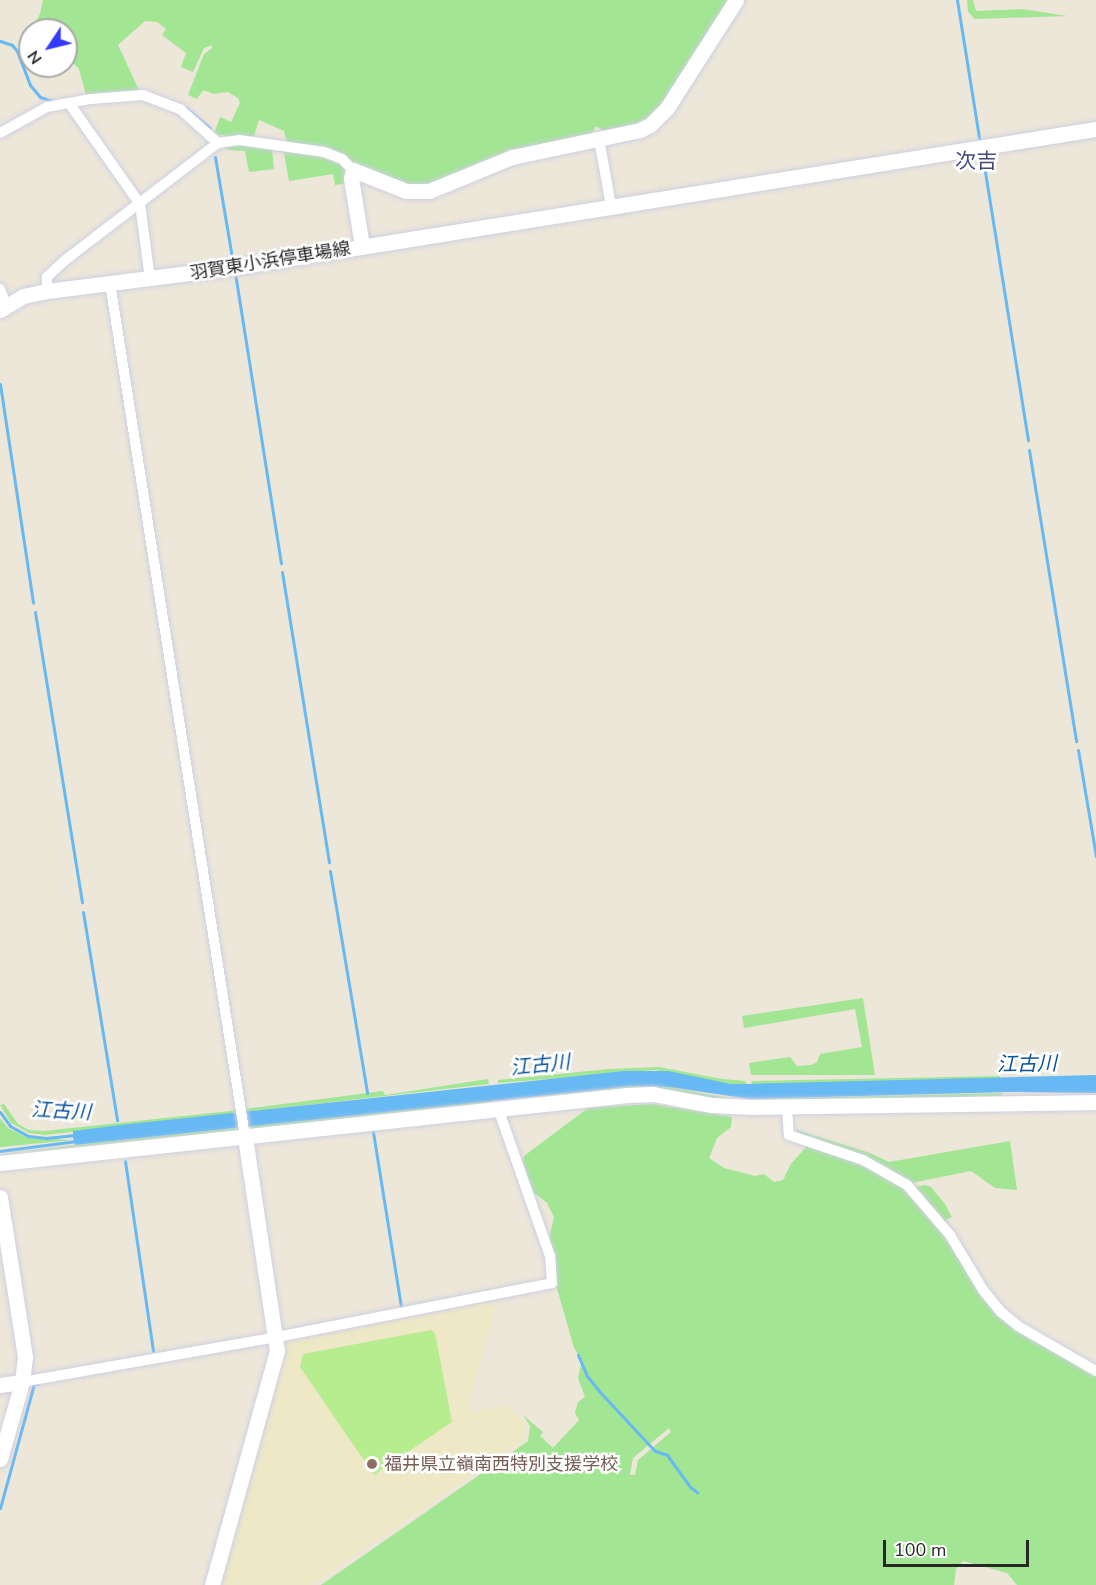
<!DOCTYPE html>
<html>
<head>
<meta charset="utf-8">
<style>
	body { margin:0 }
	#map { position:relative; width:1096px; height:1585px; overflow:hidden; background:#ece7d9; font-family:"Nunito Sans","Noto Sans JP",sans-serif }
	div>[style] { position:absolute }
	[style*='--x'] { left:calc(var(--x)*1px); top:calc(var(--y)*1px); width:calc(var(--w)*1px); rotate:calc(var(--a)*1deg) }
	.education>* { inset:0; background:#eee8c7 }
	.green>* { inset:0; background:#a2e593 }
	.pitch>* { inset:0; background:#b6ed8e }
	.water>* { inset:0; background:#67b9f3 }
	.stream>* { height:3px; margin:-1.5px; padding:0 1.5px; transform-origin:1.5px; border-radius:1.5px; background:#67b9f3 }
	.roads { filter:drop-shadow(0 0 2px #cfcfe2) drop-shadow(0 0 2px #cfcfe2) }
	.street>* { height:10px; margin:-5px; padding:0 5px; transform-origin:5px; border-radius:5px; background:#fff }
	.secondary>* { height:15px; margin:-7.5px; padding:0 7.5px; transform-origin:7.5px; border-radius:7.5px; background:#fff }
	.dots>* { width:16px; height:16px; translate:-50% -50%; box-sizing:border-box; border:3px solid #fff; border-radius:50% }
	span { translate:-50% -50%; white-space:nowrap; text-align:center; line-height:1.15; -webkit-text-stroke:5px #fff; paint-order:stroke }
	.street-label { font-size:18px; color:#282828 }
	.education-label { font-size:18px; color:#785e54 }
	.left { translate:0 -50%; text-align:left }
	.water-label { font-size:20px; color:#08539d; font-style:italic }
	.quarter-label { font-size:21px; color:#47497b }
	.north { position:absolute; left:18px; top:18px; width:60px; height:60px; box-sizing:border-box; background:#fff; border:2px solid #a9a9a9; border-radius:50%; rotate:235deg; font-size:16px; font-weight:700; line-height:24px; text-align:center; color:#282828 }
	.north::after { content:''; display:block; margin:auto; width:21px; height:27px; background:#333aff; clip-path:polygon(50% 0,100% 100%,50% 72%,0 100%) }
	.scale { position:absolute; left:883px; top:1540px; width:146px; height:27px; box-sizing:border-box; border:3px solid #282828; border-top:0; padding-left:8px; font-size:18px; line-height:21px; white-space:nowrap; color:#282828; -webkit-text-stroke:4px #fff; paint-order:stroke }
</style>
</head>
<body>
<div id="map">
	<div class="education">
		<i style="clip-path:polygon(490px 1302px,495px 1308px,468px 1408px,472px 1412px,496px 1406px,506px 1406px,512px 1409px,526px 1425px,524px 1439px,312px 1585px,222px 1585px,290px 1339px)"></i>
	</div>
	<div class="green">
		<i style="clip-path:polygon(43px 0,732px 0,700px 53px,648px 122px,606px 133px,596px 126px,590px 137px,419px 189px,287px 143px,284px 131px,259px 120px,253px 139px,214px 134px,220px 117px,231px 122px,240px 103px,238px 98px,228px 92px,214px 94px,203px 90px,197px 99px,188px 95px,204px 54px,212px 48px,212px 45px,204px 48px,193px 72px,181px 67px,186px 53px,162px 35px,166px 29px,157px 22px,145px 21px,118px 45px,139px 90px,86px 95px,79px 69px,72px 62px,66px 46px,66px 30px,31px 30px,40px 14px)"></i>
		<i style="clip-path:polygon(967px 0,973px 0,976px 11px,1023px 9px,1067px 16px,975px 19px,968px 12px)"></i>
		<i style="clip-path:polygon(238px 144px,312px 153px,339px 162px,345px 171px,347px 183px,335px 185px,333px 174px,289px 181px,284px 153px,272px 150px,274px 169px,249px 172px,245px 151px,228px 150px,222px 147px)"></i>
		<i style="clip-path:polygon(863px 998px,875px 1075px,751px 1075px,749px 1063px,790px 1057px,797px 1066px,811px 1065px,817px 1062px,820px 1054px,862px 1047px,855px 1009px,744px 1028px,742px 1016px)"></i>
		<i style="clip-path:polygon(659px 1067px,722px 1079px,745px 1081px,747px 1084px,731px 1084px,655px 1070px,498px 1083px,498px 1080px,609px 1069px)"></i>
		<i style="clip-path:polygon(1000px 1076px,1000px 1078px,876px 1083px,752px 1084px,751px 1081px)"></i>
		<i style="clip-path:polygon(488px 1079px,489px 1084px,246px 1112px,245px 1109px,383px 1091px,385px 1095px)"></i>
		<i style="clip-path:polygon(631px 1086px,669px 1087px,748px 1102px,608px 1090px,501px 1100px)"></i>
		<i style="clip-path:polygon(1002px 1093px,1001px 1096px,773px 1102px,755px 1102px,754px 1099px)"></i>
		<i style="clip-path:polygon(492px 1099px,490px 1102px,250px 1129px,248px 1126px)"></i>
		<i style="clip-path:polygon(4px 1104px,18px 1124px,29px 1130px,44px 1131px,239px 1110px,240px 1113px,45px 1135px,29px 1133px,11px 1123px,0 1105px)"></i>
		<i style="clip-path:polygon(evenodd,652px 1104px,732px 1117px,731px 1127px,717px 1138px,709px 1158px,724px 1168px,755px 1176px,764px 1174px,774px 1182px,783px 1180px,791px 1164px,807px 1146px,862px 1164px,906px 1188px,948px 1237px,990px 1304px,1096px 1375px,1096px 1585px,1017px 1585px,1007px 1573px,963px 1561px,956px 1569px,954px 1585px,321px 1585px,528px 1441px,530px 1426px,523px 1415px,543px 1432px,540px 1436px,553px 1448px,579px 1420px,575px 1413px,578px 1402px,585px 1397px,578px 1378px,582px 1360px,574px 1348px,556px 1285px,549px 1239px,554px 1217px,547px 1203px,533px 1192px,523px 1162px,524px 1156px,588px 1108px,652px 1104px,669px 1428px,671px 1432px,638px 1460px,635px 1475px,630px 1475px,633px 1458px,669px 1428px)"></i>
		<i style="clip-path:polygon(0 1118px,8px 1128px,28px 1138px,73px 1140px,0 1147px)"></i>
		<i style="clip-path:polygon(242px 1127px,241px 1130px,1px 1154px,75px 1145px)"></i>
		<i style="clip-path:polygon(797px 1130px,870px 1153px,889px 1162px,1010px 1141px,1017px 1190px,995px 1188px,971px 1171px,911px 1183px,882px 1164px,797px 1135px)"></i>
		<i style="clip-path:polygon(925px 1185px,931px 1187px,945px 1204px,952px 1217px,946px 1220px,995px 1300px,1009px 1314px,1039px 1333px,1018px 1323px,994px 1301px,953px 1234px,915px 1187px)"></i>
	</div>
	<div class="pitch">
		<i style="clip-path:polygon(431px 1330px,435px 1333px,452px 1422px,374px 1475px,300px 1367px,303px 1354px)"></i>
	</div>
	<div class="water">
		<i style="clip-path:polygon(624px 1071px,668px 1071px,731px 1084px,747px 1084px,1096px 1075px,1096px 1093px,1009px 1092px,750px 1099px,669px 1087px,632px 1086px,75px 1145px,73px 1138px,73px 1131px,120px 1125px)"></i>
	</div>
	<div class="stream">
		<i style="--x:957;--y:0;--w:140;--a:80.9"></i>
		<i style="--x:0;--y:41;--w:13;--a:18"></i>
		<i style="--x:12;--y:45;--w:8;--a:50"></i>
		<i style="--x:17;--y:51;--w:36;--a:69"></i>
		<i style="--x:30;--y:85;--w:16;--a:50"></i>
		<i style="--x:40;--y:97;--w:13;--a:18"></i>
		<i style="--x:186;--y:108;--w:31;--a:40"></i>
		<i style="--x:982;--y:153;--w:291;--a:80.9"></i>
		<i style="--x:215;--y:157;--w:101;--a:80.4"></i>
		<i style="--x:235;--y:273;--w:294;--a:81"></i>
		<i style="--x:0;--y:384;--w:221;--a:81.4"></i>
		<i style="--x:1029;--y:450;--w:295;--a:80.8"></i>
		<i style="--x:282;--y:572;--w:294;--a:80.8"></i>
		<i style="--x:35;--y:612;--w:294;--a:80.8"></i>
		<i style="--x:1078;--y:750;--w:108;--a:80.4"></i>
		<i style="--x:330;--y:871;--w:225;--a:80.5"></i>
		<i style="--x:83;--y:912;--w:211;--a:80.7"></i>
		<i style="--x:0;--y:1112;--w:17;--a:54"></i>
		<i style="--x:10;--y:1126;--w:21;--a:29"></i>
		<i style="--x:28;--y:1136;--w:18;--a:6"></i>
		<i style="--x:46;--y:1138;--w:29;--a:-6"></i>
		<i style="--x:373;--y:1132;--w:177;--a:80.9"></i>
		<i style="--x:0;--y:1151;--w:77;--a:-7.5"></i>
		<i style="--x:125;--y:1161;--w:192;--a:81.6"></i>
		<i style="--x:578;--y:1355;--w:23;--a:67"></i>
		<i style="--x:587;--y:1376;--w:19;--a:51"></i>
		<i style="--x:599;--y:1391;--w:82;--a:47"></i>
		<i style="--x:655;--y:1451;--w:13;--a:18"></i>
		<i style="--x:667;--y:1455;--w:39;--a:54"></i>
		<i style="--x:690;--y:1487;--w:9;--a:36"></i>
		<i style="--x:0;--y:1508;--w:129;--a:-74.7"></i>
		<i style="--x:34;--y:1384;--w:3;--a:0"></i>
	</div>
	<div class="roads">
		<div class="street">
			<i style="--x:69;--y:103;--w:123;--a:54.9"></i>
			<i style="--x:140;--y:204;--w:76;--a:82.4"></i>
			<i style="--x:0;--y:133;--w:54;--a:-29"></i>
			<i style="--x:47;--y:107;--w:45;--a:-10.3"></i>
			<i style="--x:91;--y:99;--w:52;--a:-4.4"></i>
			<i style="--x:143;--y:95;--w:40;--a:21"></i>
			<i style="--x:180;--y:109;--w:51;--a:41.8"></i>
			<i style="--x:218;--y:143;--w:21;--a:-8"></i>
			<i style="--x:239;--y:140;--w:86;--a:8"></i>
			<i style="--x:324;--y:152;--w:19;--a:21"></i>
			<i style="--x:342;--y:159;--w:16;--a:45"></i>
			<i style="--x:599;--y:139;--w:68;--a:79.8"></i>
			<i style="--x:110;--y:283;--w:864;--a:81.01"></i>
			<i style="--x:0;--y:289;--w:17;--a:69"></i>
			<i style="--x:47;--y:291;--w:14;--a:-90"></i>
			<i style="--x:47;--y:277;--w:23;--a:-43"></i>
			<i style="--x:64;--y:261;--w:194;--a:-37.5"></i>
			<i style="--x:787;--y:1108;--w:27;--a:86"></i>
			<i style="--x:789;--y:1135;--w:78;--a:18.7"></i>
			<i style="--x:863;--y:1160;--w:51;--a:29.6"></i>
			<i style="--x:907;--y:1185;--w:66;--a:49.3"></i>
			<i style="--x:950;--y:1235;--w:64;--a:59"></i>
			<i style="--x:983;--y:1290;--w:28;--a:51"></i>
			<i style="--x:1001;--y:1312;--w:22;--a:39"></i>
			<i style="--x:1018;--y:1326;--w:90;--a:30"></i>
			<i style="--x:22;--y:1382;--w:259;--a:-10"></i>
			<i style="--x:277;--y:1337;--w:280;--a:-11.1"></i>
			<i style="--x:552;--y:1283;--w:27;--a:-94"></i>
			<i style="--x:550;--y:1256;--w:157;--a:-109.4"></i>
		</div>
		<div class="secondary">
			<i style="--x:362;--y:246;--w:69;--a:-99.2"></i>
			<i style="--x:351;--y:178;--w:8;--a:-76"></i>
			<i style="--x:353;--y:170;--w:57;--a:21.6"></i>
			<i style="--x:406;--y:191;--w:23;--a:0"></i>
			<i style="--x:429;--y:191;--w:90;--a:-22.3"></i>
			<i style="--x:512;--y:157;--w:131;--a:-11.9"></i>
			<i style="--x:640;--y:130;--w:11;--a:-27"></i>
			<i style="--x:650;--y:125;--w:24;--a:-45"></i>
			<i style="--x:667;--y:108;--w:128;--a:-57.4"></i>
			<i style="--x:0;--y:310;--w:27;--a:-31"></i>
			<i style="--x:23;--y:296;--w:25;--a:-12"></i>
			<i style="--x:47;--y:291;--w:191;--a:-7.2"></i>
			<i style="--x:236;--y:267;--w:871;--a:-9.12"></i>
			<i style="--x:0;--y:1163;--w:631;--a:-6.19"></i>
			<i style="--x:627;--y:1095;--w:26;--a:-2"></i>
			<i style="--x:653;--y:1094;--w:60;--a:10.6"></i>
			<i style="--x:712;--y:1105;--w:41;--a:2.8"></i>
			<i style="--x:753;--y:1107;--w:343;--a:-0.8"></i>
			<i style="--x:0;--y:1197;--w:162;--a:81.1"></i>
			<i style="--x:25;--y:1357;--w:25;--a:97"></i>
			<i style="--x:22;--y:1382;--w:80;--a:105.9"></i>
			<i style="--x:0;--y:1385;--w:22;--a:-8"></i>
			<i style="--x:212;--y:1585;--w:243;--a:-74.5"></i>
			<i style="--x:277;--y:1351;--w:217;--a:-98.5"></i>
		</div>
	</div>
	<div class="dots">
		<i style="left:372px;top:1464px;background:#8d6e63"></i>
	</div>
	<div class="street-label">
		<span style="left:270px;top:261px;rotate:-9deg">羽賀東小浜停車場線</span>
	</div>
	<div class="education-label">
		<span class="left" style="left:384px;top:1464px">福井県立嶺南西特別支援学校</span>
	</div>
	<div class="water-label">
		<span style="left:1027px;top:1064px;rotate:-1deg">江古川</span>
		<span style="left:540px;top:1065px;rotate:-6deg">江古川</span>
		<span style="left:61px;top:1111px;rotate:3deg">江古川</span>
	</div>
	<div class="quarter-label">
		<span style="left:976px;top:161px">次吉</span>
	</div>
	<div class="north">N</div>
	<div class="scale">100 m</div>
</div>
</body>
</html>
